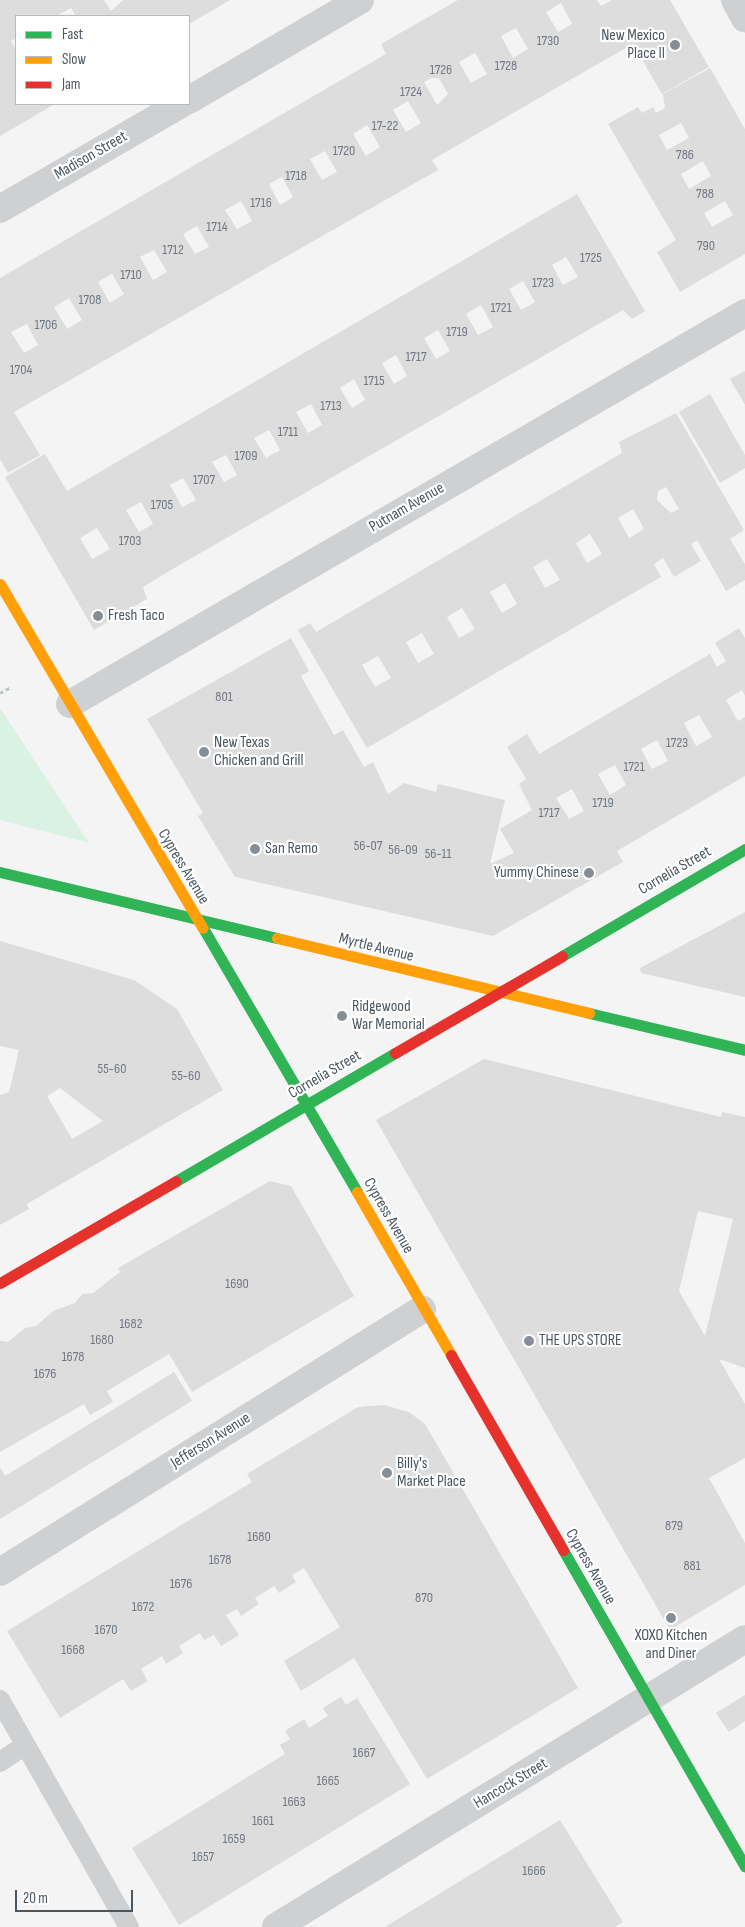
<!DOCTYPE html>
<html>
<head>
<meta charset="utf-8">
<style>
	body { margin:0 }
	#map { position:relative; width:745px; height:1927px; overflow:hidden; background:#f4f4f4; font-family:"Sofia Sans Condensed",sans-serif }
	div>[style] { position:absolute }
	[style*='--x'] { left:calc(var(--x)*1px); top:calc(var(--y)*1px); width:calc(var(--w)*1px); rotate:calc(var(--a)*1deg) }
	.green>* { inset:0; background:#d9f2e3 }
	.building>* { inset:0; background:#ddddde }
	.path>* { height:3px; margin-top:-1.5px; transform-origin:0; background:repeating-linear-gradient(90deg,#bcc7c4 0 4px,transparent 0 6.5px) }
	.lane>* { height:20px; margin:-10px; padding:0 10px; transform-origin:10px; border-radius:10px; background:#ced0d2 }
	.street>* { height:28px; margin:-14px; padding:0 14px; transform-origin:14px; border-radius:14px; background:#ced0d2 }
	.fast>* { height:11px; margin:-5.5px; padding:0 5.5px; transform-origin:5.5px; border-radius:5.5px; background:#30b455 }
	.slow>* { height:11px; margin:-5.5px; padding:0 5.5px; transform-origin:5.5px; border-radius:5.5px; background:#ff9f0a }
	.jam>* { height:11px; margin:-5.5px; padding:0 5.5px; transform-origin:5.5px; border-radius:5.5px; background:#e5322d }
	.dots>* { width:14px; height:14px; translate:-50% -50%; box-sizing:border-box; border:2px solid #fff; border-radius:50% }
	span { translate:-50% -50%; white-space:nowrap; text-align:center; line-height:1.15; -webkit-text-stroke:4.5px #fff; paint-order:stroke }
	.number-label { font-size:14px; color:#707881 }
	.number-label span { -webkit-text-stroke-width:0 }
	.poi-label { font-size:16px; color:#4a5661 }
	.right { translate:-100% -50%; text-align:right }
	.left { translate:0 -50%; text-align:left }
	.street-label { font-size:16px; color:#4a5661 }
	.legend { position:absolute; left:15px; top:15px; width:175px; height:90px; box-sizing:border-box; background:#fff; border:1px solid #b7bbc0; margin:0; padding:6px 9px; list-style:none; font-size:15px; color:#4a5661 }
	.legend li { display:flex; align-items:center; gap:10px; height:25px }
	.legend b { width:25px; border:1px solid #b7bbc0 }
	.scale { position:absolute; left:15px; top:1890px; width:118px; height:22px; box-sizing:border-box; border:2px solid #4a5661; border-top:0; padding-left:6px; font-size:15px; line-height:18px; white-space:nowrap; color:#4a5661; -webkit-text-stroke:4px #fff; paint-order:stroke }
</style>
</head>
<body>
<div id="map">
	<div class="green">
		<i style="clip-path:polygon(0 708px,89px 843px,0 820px)"></i>
	</div>
	<div class="building">
		<i style="clip-path:polygon(0 0,104px 0,111px 11px,123px 0,230px 0,189px 24px,189px 16px,76px 16px,71px 8px,56px 16px,16px 16px,16px 38px,11px 41px,16px 50px,16px 104px,55px 104px,0 136px)"></i>
		<i style="clip-path:polygon(evenodd,458px 0,597px 0,601px 6px,612px 0,670px 0,709px 67px,662px 94px,633px 44px,589px 69px,432px 160px,438px 170px,14px 412px,40px 455px,8px 473px,0 459px,0 278px,386px 54px,381px 44px,458px 0,561px 3px,572px 24px,558px 32px,546px 12px,561px 3px,458px 0,516px 28px,528px 49px,513px 58px,501px 36px,516px 28px,458px 0,475px 53px,487px 74px,471px 83px,459px 62px,475px 53px,458px 0,432px 78px,439px 78px,448px 94px,437px 105px,424px 82px,432px 78px,458px 0,408px 101px,421px 123px,406px 132px,393px 110px,408px 101px,458px 0,367px 125px,380px 147px,366px 156px,353px 134px,367px 125px,458px 0,325px 151px,337px 172px,322px 180px,310px 159px,325px 151px,458px 0,282px 177px,293px 197px,280px 205px,269px 184px,282px 177px,458px 0,241px 201px,252px 221px,237px 229px,225px 210px,241px 201px,458px 0,197px 226px,209px 247px,195px 254px,183px 234px,197px 226px,458px 0,154px 250px,167px 272px,153px 280px,140px 257px,154px 250px,458px 0,112px 274px,124px 294px,110px 303px,98px 282px,112px 274px,458px 0,69px 298px,82px 320px,67px 329px,54px 307px,69px 298px,458px 0,27px 324px,38px 345px,24px 353px,11px 332px,27px 324px)"></i>
		<i style="clip-path:polygon(evenodd,710px 68px,745px 129px,745px 254px,680px 292px,657px 252px,676px 240px,608px 124px,638px 107px,642px 113px,653px 107px,656px 113px,665px 108px,663px 94px,710px 68px,681px 123px,689px 138px,667px 150px,659px 135px,681px 123px,710px 68px,703px 161px,711px 176px,689px 189px,681px 174px,703px 161px,710px 68px,725px 201px,733px 215px,712px 227px,704px 213px,725px 201px)"></i>
		<i style="clip-path:polygon(evenodd,577px 194px,645px 311px,632px 319px,623px 310px,171px 570px,143px 587px,147px 599px,94px 630px,5px 477px,45px 454px,67px 491px,577px 194px,566px 257px,578px 277px,563px 285px,552px 265px,566px 257px,577px 194px,523px 281px,535px 302px,521px 310px,509px 289px,523px 281px,577px 194px,481px 305px,493px 327px,478px 335px,466px 314px,481px 305px,577px 194px,438px 330px,450px 351px,436px 359px,424px 338px,438px 330px,577px 194px,396px 355px,407px 376px,394px 384px,382px 363px,396px 355px,577px 194px,354px 379px,365px 400px,352px 408px,340px 388px,354px 379px,577px 194px,311px 404px,322px 425px,308px 433px,296px 412px,311px 404px,577px 194px,269px 430px,280px 450px,266px 458px,254px 438px,269px 430px,577px 194px,226px 455px,237px 475px,224px 482px,212px 462px,226px 455px,577px 194px,183px 478px,196px 500px,182px 507px,170px 485px,183px 478px,577px 194px,141px 502px,153px 524px,139px 532px,126px 510px,141px 502px,577px 194px,97px 528px,110px 549px,92px 559px,80px 538px,97px 528px)"></i>
		<i style="clip-path:polygon(745px 371px,745px 405px,730px 379px)"></i>
		<i style="clip-path:polygon(710px 394px,745px 455px,745px 468px,720px 483px,679px 412px)"></i>
		<i style="clip-path:polygon(evenodd,676px 413px,744px 530px,730px 539px,745px 564px,745px 580px,726px 591px,697px 540px,691px 544px,701px 561px,674px 577px,663px 558px,654px 564px,661px 577px,367px 748px,298px 630px,310px 623px,316px 632px,622px 453px,619px 442px,676px 413px,666px 487px,679px 509px,671px 513px,657px 500px,658px 491px,666px 487px,676px 413px,633px 509px,644px 529px,629px 538px,618px 518px,633px 509px,676px 413px,590px 534px,602px 554px,587px 563px,576px 543px,590px 534px,676px 413px,547px 559px,560px 580px,545px 588px,533px 567px,547px 559px,676px 413px,505px 583px,517px 604px,502px 613px,490px 592px,505px 583px,676px 413px,462px 608px,475px 629px,459px 638px,447px 617px,462px 608px,676px 413px,422px 633px,434px 654px,418px 663px,406px 642px,422px 633px,676px 413px,378px 656px,391px 678px,375px 687px,362px 665px,378px 656px)"></i>
		<i style="clip-path:polygon(evenodd,739px 628px,745px 638px,745px 696px,742px 690px,726px 700px,738px 721px,745px 717px,745px 776px,617px 851px,623px 862px,493px 936px,235px 877px,198px 816px,203px 813px,147px 719px,291px 638px,309px 671px,301px 676px,334px 735px,343px 730px,364px 767px,373px 762px,388px 794px,404px 783px,436px 792px,438px 784px,505px 800px,490px 864px,514px 853px,500px 829px,532px 810px,519px 784px,526px 779px,507px 747px,527px 734px,539px 754px,710px 654px,717px 667px,726px 661px,715px 643px,739px 628px,699px 715px,712px 737px,696px 746px,684px 723px,699px 715px,739px 628px,657px 740px,668px 761px,652px 769px,641px 749px,657px 740px,739px 628px,615px 765px,626px 785px,610px 795px,598px 774px,615px 765px,739px 628px,572px 789px,584px 811px,569px 819px,556px 798px,572px 789px)"></i>
		<i style="clip-path:polygon(745px 912px,745px 997px,641px 973px,640px 968px)"></i>
		<i style="clip-path:polygon(evenodd,0 941px,134px 980px,177px 1009px,223px 1090px,27px 1204px,29px 1209px,0 1225px,0 1095px,9px 1092px,19px 1050px,0 1046px,0 941px,60px 1088px,103px 1121px,72px 1139px,47px 1096px,60px 1088px)"></i>
		<i style="clip-path:polygon(evenodd,484px 1059px,721px 1117px,722px 1112px,745px 1117px,745px 1368px,719px 1359px,745px 1404px,745px 1458px,709px 1478px,745px 1543px,745px 1585px,670px 1630px,376px 1120px,484px 1059px,698px 1211px,733px 1219px,705px 1336px,679px 1291px,698px 1211px)"></i>
		<i style="clip-path:polygon(270px 1181px,291px 1186px,354px 1296px,192px 1392px,169px 1354px,107px 1391px,113px 1402px,90px 1415px,84px 1404px,0 1452px,0 1341px,8px 1342px,25px 1328px,36px 1326px,53px 1311px,75px 1303px,82px 1294px,93px 1293px,120px 1272px,118px 1268px)"></i>
		<i style="clip-path:polygon(174px 1372px,192px 1401px,0 1519px,0 1467px,5px 1476px)"></i>
		<i style="clip-path:polygon(384px 1405px,409px 1412px,425px 1424px,578px 1688px,427px 1779px,354px 1658px,301px 1691px,284px 1661px,340px 1627px,304px 1568px,292px 1575px,296px 1582px,279px 1593px,274px 1586px,255px 1598px,259px 1604px,241px 1616px,237px 1609px,226px 1615px,239px 1635px,221px 1646px,214px 1635px,204px 1640px,200px 1633px,179px 1646px,183px 1653px,166px 1664px,162px 1656px,141px 1669px,148px 1681px,131px 1691px,123px 1679px,60px 1718px,7px 1631px,252px 1482px,247px 1474px,358px 1407px)"></i>
		<i style="clip-path:polygon(745px 1695px,745px 1721px,729px 1732px,716px 1713px)"></i>
		<i style="clip-path:polygon(341px 1697px,346px 1705px,357px 1698px,410px 1784px,179px 1925px,132px 1848px,285px 1754px,280px 1745px,290px 1739px,285px 1731px,304px 1719px,309px 1728px,328px 1716px,323px 1708px)"></i>
		<i style="clip-path:polygon(560px 1820px,623px 1922px,615px 1927px,385px 1927px)"></i>
	</div>
	<div class="path">
		<i style="--x:0;--y:693;--w:13;--a:-29"></i>
	</div>
	<div class="lane">
		<i style="--x:0;--y:1700;--w:261;--a:60.4"></i>
		<i style="--x:0;--y:1762;--w:30;--a:-34"></i>
	</div>
	<div class="street">
		<i style="--x:735;--y:0;--w:21;--a:61"></i>
		<i style="--x:189;--y:100;--w:198;--a:-30.3"></i>
		<i style="--x:0;--y:209;--w:209;--a:-30.1"></i>
		<i style="--x:70;--y:704;--w:780;--a:-30.08"></i>
		<i style="--x:0;--y:1572;--w:497;--a:-31.9"></i>
		<i style="--x:276;--y:1927;--w:550;--a:-31.55"></i>
	</div>
	<div class="fast">
		<i style="--x:0;--y:872;--w:285;--a:13.4"></i>
		<i style="--x:203;--y:928;--w:306;--a:59.7"></i>
		<i style="--x:562;--y:956;--w:212;--a:-30.3"></i>
		<i style="--x:589;--y:1013;--w:160;--a:13.3"></i>
		<i style="--x:176;--y:1181;--w:254;--a:-30.3"></i>
		<i style="--x:563;--y:1550;--w:365;--a:60.1"></i>
	</div>
	<div class="slow">
		<i style="--x:0;--y:584;--w:399;--a:59.5"></i>
		<i style="--x:277;--y:938;--w:321;--a:13.5"></i>
		<i style="--x:357;--y:1192;--w:188;--a:60"></i>
	</div>
	<div class="jam">
		<i style="--x:395;--y:1053;--w:193;--a:-30.1"></i>
		<i style="--x:0;--y:1283;--w:203;--a:-30.1"></i>
		<i style="--x:451;--y:1355;--w:225;--a:60.1"></i>
	</div>
	<div class="dots">
		<i style="left:675px;top:45px;background:#868d94"></i>
		<i style="left:98px;top:616px;background:#868d94"></i>
		<i style="left:204px;top:752px;background:#868d94"></i>
		<i style="left:255px;top:849px;background:#868d94"></i>
		<i style="left:589px;top:873px;background:#868d94"></i>
		<i style="left:342px;top:1016px;background:#868d94"></i>
		<i style="left:529px;top:1341px;background:#868d94"></i>
		<i style="left:387px;top:1473px;background:#868d94"></i>
		<i style="left:671px;top:1618px;background:#868d94"></i>
	</div>
	<div class="number-label">
		<span style="left:548px;top:41px">1730</span>
		<span style="left:506px;top:66px">1728</span>
		<span style="left:441px;top:70px">1726</span>
		<span style="left:411px;top:92px">1724</span>
		<span style="left:385px;top:126px">17-22</span>
		<span style="left:344px;top:151px">1720</span>
		<span style="left:685px;top:155px">786</span>
		<span style="left:296px;top:176px">1718</span>
		<span style="left:705px;top:194px">788</span>
		<span style="left:261px;top:203px">1716</span>
		<span style="left:217px;top:227px">1714</span>
		<span style="left:706px;top:246px">790</span>
		<span style="left:173px;top:250px">1712</span>
		<span style="left:591px;top:258px">1725</span>
		<span style="left:131px;top:275px">1710</span>
		<span style="left:543px;top:283px">1723</span>
		<span style="left:90px;top:300px">1708</span>
		<span style="left:501px;top:308px">1721</span>
		<span style="left:46px;top:325px">1706</span>
		<span style="left:457px;top:332px">1719</span>
		<span style="left:416px;top:357px">1717</span>
		<span style="left:21px;top:370px">1704</span>
		<span style="left:374px;top:381px">1715</span>
		<span style="left:331px;top:406px">1713</span>
		<span style="left:288px;top:432px">1711</span>
		<span style="left:246px;top:456px">1709</span>
		<span style="left:204px;top:480px">1707</span>
		<span style="left:162px;top:505px">1705</span>
		<span style="left:130px;top:541px">1703</span>
		<span style="left:224px;top:697px">801</span>
		<span style="left:677px;top:743px">1723</span>
		<span style="left:634px;top:767px">1721</span>
		<span style="left:603px;top:803px">1719</span>
		<span style="left:549px;top:813px">1717</span>
		<span style="left:368px;top:846px">56-07</span>
		<span style="left:403px;top:850px">56-09</span>
		<span style="left:438px;top:854px">56-11</span>
		<span style="left:112px;top:1069px">55-60</span>
		<span style="left:186px;top:1076px">55-60</span>
		<span style="left:237px;top:1284px">1690</span>
		<span style="left:131px;top:1324px">1682</span>
		<span style="left:102px;top:1340px">1680</span>
		<span style="left:73px;top:1357px">1678</span>
		<span style="left:45px;top:1374px">1676</span>
		<span style="left:674px;top:1526px">879</span>
		<span style="left:259px;top:1537px">1680</span>
		<span style="left:220px;top:1560px">1678</span>
		<span style="left:692px;top:1566px">881</span>
		<span style="left:181px;top:1584px">1676</span>
		<span style="left:424px;top:1598px">870</span>
		<span style="left:143px;top:1607px">1672</span>
		<span style="left:106px;top:1630px">1670</span>
		<span style="left:73px;top:1650px">1668</span>
		<span style="left:364px;top:1753px">1667</span>
		<span style="left:328px;top:1781px">1665</span>
		<span style="left:294px;top:1802px">1663</span>
		<span style="left:263px;top:1821px">1661</span>
		<span style="left:234px;top:1839px">1659</span>
		<span style="left:203px;top:1857px">1657</span>
		<span style="left:534px;top:1871px">1666</span>
	</div>
	<div class="poi-label">
		<span class="right" style="left:665px;top:45px">New Mexico<br>Place II</span>
		<span class="left" style="left:108px;top:616px">Fresh Taco</span>
		<span class="left" style="left:214px;top:752px">New Texas<br>Chicken and Grill</span>
		<span class="left" style="left:265px;top:849px">San Remo</span>
		<span class="right" style="left:579px;top:873px">Yummy Chinese</span>
		<span class="left" style="left:352px;top:1016px">Ridgewood<br>War Memorial</span>
		<span class="left" style="left:539px;top:1341px">THE UPS STORE</span>
		<span class="left" style="left:397px;top:1473px">Billy's<br>Market Place</span>
		<span style="left:671px;top:1645px">XOXO Kitchen<br>and Diner</span>
	</div>
	<div class="street-label">
		<span style="left:91px;top:156px;rotate:-30deg">Madison Street</span>
		<span style="left:407px;top:508px;rotate:-30deg">Putnam Avenue</span>
		<span style="left:183px;top:867px;rotate:59deg">Cypress Avenue</span>
		<span style="left:675px;top:871px;rotate:-30deg">Cornelia Street</span>
		<span style="left:376px;top:948px;rotate:14deg">Myrtle Avenue</span>
		<span style="left:325px;top:1075px;rotate:-30deg">Cornelia Street</span>
		<span style="left:388px;top:1216px;rotate:60deg">Cypress Avenue</span>
		<span style="left:211px;top:1441px;rotate:-32deg">Jefferson Avenue</span>
		<span style="left:590px;top:1567px;rotate:60deg">Cypress Avenue</span>
		<span style="left:511px;top:1784px;rotate:-31deg">Hancock Street</span>
	</div>
	<ul class="legend">
	<li><b style="height:6px;background:#30b455"></b>Fast</li>
	<li><b style="height:6px;background:#ff9f0a"></b>Slow</li>
	<li><b style="height:6px;background:#e5322d"></b>Jam</li>
	</ul>
	<div class="scale">20 m</div>
</div>
</body>
</html>
